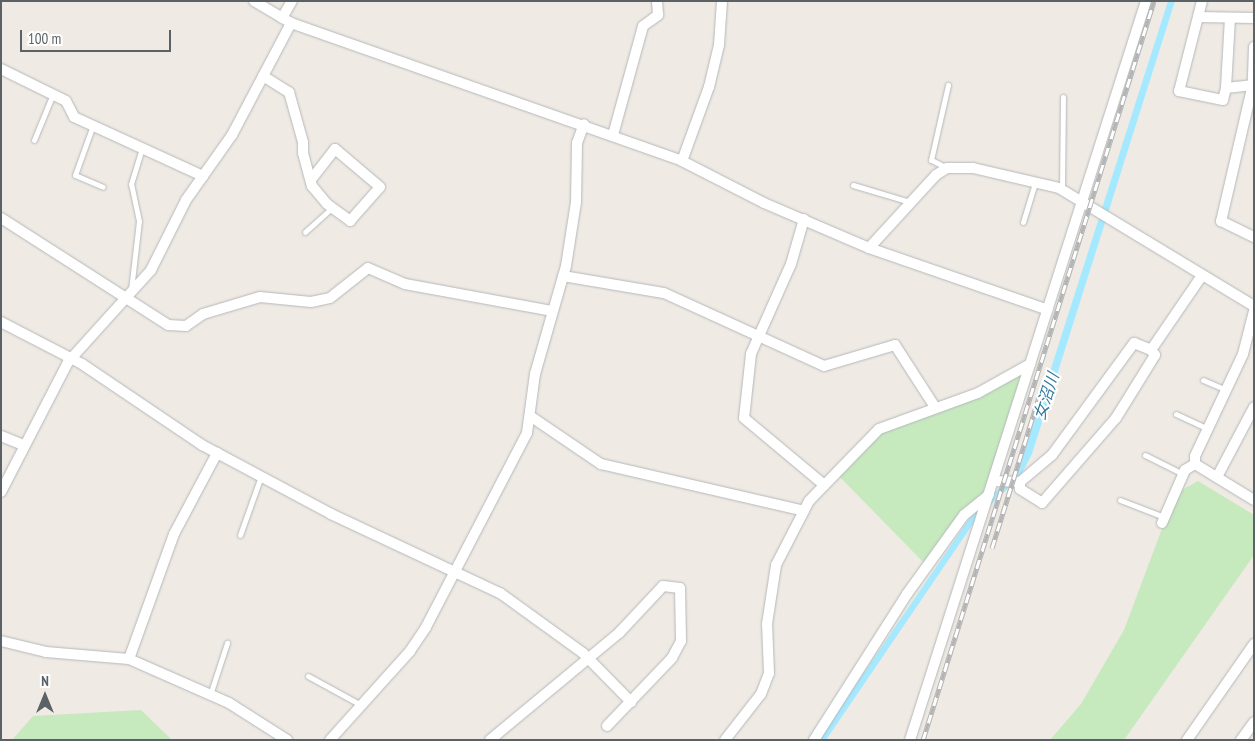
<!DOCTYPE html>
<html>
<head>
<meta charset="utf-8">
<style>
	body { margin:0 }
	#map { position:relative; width:1255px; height:741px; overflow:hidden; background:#efeae3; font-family:"PT Sans Narrow","Noto Sans JP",sans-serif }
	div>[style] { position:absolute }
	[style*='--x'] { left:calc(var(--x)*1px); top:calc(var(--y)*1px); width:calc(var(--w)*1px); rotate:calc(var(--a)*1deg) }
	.green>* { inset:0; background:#c6e9be }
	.water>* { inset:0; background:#a4e9ff }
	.roads { filter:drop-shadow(0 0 1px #b4b8bb) drop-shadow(0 0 1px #b4b8bb) }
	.lane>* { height:5px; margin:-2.5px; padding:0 2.5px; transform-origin:2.5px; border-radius:2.5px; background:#fff }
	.street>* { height:10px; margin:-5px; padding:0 5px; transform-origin:5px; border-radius:5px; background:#fff }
	.rail>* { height:5px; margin-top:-2.5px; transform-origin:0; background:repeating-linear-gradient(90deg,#fff 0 9px,#b3b4b5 0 18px); box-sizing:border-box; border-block:1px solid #b3b4b5 }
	span { translate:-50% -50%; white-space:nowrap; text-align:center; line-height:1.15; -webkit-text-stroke:4px #fff; paint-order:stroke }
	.water-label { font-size:16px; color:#327b9d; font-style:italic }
	.frame { position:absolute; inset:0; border:2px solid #5b6265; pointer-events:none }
	.north { position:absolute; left:20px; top:671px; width:50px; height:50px; -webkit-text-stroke:4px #fff; paint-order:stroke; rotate:0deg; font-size:14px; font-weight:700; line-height:20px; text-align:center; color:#5b6265 }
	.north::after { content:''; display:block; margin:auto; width:18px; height:22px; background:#5b6265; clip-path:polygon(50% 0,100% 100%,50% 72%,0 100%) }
	.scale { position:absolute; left:20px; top:30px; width:151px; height:22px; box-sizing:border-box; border:2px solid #5b6265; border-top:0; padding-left:6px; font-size:15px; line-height:18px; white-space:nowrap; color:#5b6265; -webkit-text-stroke:4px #fff; paint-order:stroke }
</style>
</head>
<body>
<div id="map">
	<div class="green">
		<i style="clip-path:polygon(1030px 364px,994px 481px,927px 566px,835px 472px,879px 429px,959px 400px)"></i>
		<i style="clip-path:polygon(1198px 481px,1254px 515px,1254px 555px,1124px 740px,1050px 740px,1081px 704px,1124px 630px,1175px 494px)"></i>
		<i style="clip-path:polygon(141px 710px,172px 740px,12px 740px,33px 716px)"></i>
	</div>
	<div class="water">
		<i style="clip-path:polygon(1168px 1px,1175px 1px,1032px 454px,1020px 477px,977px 518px,826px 740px,818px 740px,973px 513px,1019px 469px)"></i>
	</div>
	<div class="roads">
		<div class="lane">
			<i style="--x:93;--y:125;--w:53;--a:109.8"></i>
			<i style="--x:75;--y:175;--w:30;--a:23"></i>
			<i style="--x:34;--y:140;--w:50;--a:-67.6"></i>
			<i style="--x:947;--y:168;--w:18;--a:-153"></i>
			<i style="--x:931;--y:160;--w:77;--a:-77.2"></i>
			<i style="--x:853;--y:185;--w:59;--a:16.6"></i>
			<i style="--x:1062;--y:190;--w:93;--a:-89.4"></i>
			<i style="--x:1023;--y:222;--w:41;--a:-72.9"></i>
			<i style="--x:305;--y:232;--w:36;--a:-42"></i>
			<i style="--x:131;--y:290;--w:69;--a:-83.4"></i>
			<i style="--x:139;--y:221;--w:38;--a:-102"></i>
			<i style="--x:131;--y:184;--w:39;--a:-73"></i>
			<i style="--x:1203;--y:380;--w:25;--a:23"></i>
			<i style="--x:1176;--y:414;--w:35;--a:25"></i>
			<i style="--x:1145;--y:455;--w:42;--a:26.6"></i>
			<i style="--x:1120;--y:500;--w:47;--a:21.1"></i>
			<i style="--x:240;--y:535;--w:63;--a:-70.4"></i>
			<i style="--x:308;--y:676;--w:60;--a:28.7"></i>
			<i style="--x:210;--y:695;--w:55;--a:-71.9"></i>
		</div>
		<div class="street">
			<i style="--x:254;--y:1;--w:43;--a:30.7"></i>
			<i style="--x:291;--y:23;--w:415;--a:19.4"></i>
			<i style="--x:682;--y:161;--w:92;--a:27.1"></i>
			<i style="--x:764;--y:203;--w:114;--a:23.2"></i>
			<i style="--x:869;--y:248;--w:189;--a:19.1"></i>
			<i style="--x:1202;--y:1;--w:93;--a:104.3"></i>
			<i style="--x:1179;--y:91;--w:45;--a:11.6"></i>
			<i style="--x:1223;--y:100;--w:12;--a:-76"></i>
			<i style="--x:1198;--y:17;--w:56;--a:1"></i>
			<i style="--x:282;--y:18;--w:20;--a:-60"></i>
			<i style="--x:1230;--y:18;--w:70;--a:93.3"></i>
			<i style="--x:1226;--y:88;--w:28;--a:-6"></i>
			<i style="--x:1254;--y:47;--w:37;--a:92"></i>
			<i style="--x:1253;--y:84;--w:141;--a:103.1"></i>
			<i style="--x:1221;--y:221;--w:37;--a:26"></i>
			<i style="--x:1;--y:69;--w:72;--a:26.2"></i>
			<i style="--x:66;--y:101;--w:18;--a:63"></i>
			<i style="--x:74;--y:117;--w:142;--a:24.6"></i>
			<i style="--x:263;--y:76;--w:31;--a:32"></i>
			<i style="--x:289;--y:92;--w:52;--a:74.4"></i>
			<i style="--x:303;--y:142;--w:11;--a:90"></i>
			<i style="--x:303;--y:153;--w:34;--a:75"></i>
			<i style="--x:312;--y:186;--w:23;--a:50"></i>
			<i style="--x:327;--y:204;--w:29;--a:36"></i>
			<i style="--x:350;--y:221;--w:45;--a:-48.6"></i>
			<i style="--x:380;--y:187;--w:59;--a:-139.8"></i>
			<i style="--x:335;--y:149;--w:39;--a:128"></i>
			<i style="--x:613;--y:135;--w:113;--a:-74.6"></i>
			<i style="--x:643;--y:26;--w:19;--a:-36"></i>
			<i style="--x:658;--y:15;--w:14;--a:-94"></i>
			<i style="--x:682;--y:161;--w:79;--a:-70"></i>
			<i style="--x:709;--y:87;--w:43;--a:-76.6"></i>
			<i style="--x:719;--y:45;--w:44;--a:-86.1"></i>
			<i style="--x:1;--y:218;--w:198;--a:32.6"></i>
			<i style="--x:168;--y:325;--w:18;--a:3"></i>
			<i style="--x:186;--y:326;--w:21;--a:-35"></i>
			<i style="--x:203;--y:314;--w:59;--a:-16.6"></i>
			<i style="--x:260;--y:297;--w:51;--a:5.6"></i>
			<i style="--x:311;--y:302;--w:19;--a:-12"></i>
			<i style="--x:330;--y:298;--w:48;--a:-38.3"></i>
			<i style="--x:368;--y:268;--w:40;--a:23.4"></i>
			<i style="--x:405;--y:284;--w:149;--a:10.4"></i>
			<i style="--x:804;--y:219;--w:47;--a:106.1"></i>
			<i style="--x:791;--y:264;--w:98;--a:114"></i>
			<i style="--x:751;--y:354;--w:64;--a:96.2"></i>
			<i style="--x:744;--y:418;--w:104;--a:39.9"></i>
			<i style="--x:869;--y:248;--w:99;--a:-47.5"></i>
			<i style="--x:936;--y:175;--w:13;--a:-32"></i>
			<i style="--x:947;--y:168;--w:26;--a:0"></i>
			<i style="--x:973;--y:168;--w:88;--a:13.1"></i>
			<i style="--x:1059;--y:188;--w:228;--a:31.2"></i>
			<i style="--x:563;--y:276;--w:102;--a:9.6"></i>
			<i style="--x:664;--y:293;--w:176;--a:24.5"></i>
			<i style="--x:824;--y:366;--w:74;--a:-16.5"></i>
			<i style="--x:895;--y:345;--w:74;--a:57.2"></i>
			<i style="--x:1;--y:322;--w:91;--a:27.4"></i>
			<i style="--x:82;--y:364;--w:145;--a:34"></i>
			<i style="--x:202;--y:445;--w:146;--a:28.1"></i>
			<i style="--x:331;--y:514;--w:187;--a:25.1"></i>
			<i style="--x:500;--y:593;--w:102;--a:35.9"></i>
			<i style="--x:583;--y:653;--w:69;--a:45.6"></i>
			<i style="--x:530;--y:416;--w:86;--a:34.1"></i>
			<i style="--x:601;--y:464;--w:208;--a:13"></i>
			<i style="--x:1;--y:436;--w:24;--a:22"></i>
			<i style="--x:1195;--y:464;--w:8;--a:-90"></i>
			<i style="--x:1195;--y:456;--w:113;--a:-64.8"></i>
			<i style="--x:1243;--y:354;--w:44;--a:-75.7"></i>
			<i style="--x:1195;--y:464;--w:69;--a:31.4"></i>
			<i style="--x:1217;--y:477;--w:79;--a:-62.1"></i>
			<i style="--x:994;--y:481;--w:26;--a:2"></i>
			<i style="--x:1020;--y:482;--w:42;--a:-40.2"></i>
			<i style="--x:1052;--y:455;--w:139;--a:-53.8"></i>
			<i style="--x:1134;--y:343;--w:18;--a:22"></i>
			<i style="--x:1151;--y:350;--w:88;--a:-55.6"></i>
			<i style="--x:1020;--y:482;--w:7;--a:90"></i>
			<i style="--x:1020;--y:489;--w:26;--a:32"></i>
			<i style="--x:1042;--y:503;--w:113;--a:-49"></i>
			<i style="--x:1116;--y:418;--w:74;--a:-58.2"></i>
			<i style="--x:1155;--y:355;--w:6;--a:-129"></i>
			<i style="--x:1;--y:492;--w:146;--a:-62.7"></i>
			<i style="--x:68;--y:362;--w:124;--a:-47.9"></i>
			<i style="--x:151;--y:270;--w:78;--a:-63.4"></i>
			<i style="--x:186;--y:200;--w:80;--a:-54.7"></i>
			<i style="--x:232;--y:135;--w:127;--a:-62.2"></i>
			<i style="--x:1162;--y:523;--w:58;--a:-66.5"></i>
			<i style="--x:1185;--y:470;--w:12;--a:-31"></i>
			<i style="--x:1;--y:641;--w:46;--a:13.7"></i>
			<i style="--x:46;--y:652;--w:83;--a:4.8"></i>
			<i style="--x:129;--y:659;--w:109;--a:23.7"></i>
			<i style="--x:229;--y:703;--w:69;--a:32.5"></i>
			<i style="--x:129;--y:659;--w:133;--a:-70.2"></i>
			<i style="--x:174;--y:534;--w:92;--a:-62"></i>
			<i style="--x:330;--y:740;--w:120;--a:-48"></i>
			<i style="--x:410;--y:651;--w:29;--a:-56"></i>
			<i style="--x:426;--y:627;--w:219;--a:-62.5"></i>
			<i style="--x:527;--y:433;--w:60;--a:-82.3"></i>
			<i style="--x:535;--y:374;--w:112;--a:-74"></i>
			<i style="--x:566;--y:266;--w:65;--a:-81.1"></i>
			<i style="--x:576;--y:202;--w:59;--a:-89"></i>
			<i style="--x:577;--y:143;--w:20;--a:-70"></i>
			<i style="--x:490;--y:740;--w:168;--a:-39.7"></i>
			<i style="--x:619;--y:633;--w:64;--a:-46.9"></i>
			<i style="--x:663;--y:586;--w:17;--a:7"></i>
			<i style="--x:680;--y:588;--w:53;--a:88.9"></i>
			<i style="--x:681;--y:641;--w:19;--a:118"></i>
			<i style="--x:672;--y:658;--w:94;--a:133.7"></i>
			<i style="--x:725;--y:740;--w:58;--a:-52"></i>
			<i style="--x:761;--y:694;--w:22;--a:-69"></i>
			<i style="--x:769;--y:673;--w:49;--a:-92.3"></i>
			<i style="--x:767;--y:624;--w:60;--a:-81.3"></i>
			<i style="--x:776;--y:565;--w:72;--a:-62.7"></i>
			<i style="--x:809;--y:501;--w:100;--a:-45.8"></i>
			<i style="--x:879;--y:429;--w:105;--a:-20"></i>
			<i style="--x:978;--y:393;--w:60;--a:-29.1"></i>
			<i style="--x:814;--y:740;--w:173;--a:-57.5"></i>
			<i style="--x:907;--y:594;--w:97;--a:-54.2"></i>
			<i style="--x:964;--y:515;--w:32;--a:-39"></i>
			<i style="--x:910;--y:740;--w:776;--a:-72.29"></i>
			<i style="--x:1187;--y:740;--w:117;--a:-55.1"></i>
			<i style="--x:1241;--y:740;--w:22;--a:-54"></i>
		</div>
	</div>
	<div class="rail">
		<i style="--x:992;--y:548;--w:164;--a:-72.7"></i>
		<i style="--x:923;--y:740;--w:774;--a:-72.64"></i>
	</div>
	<div class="water-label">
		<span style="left:1046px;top:396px;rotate:-72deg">女沼川</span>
	</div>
	<div class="frame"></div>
	<div class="north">N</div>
	<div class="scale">100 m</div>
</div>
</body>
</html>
